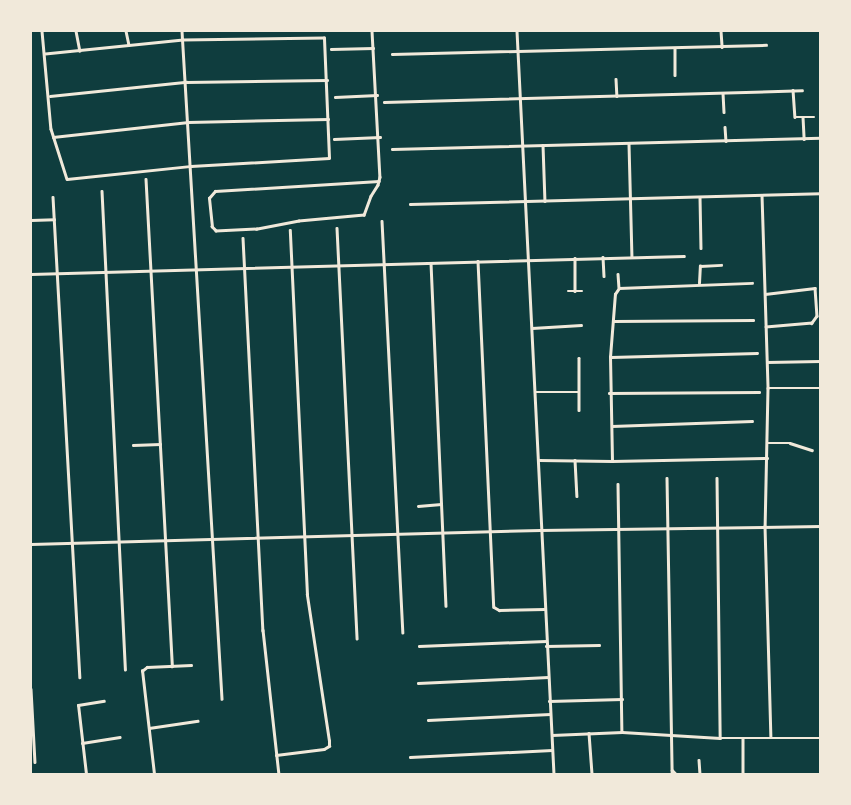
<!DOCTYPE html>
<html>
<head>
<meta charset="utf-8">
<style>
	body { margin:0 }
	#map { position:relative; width:851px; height:805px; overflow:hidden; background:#0f3d3e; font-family:Signika,sans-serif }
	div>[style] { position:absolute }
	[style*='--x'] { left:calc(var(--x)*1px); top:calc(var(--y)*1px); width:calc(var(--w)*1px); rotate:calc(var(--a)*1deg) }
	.minor>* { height:2.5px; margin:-1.25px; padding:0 1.25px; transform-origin:1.25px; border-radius:1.25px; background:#f1e9da }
	.tertiary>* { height:2.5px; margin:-1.25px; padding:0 1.25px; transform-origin:1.25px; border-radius:1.25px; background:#f1e9da }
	span { translate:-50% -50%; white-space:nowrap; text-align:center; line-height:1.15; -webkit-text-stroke:4px #f1e9da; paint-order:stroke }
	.frame { position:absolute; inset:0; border:32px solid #f1e9da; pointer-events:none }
</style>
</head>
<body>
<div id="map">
	<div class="minor">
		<i style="--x:42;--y:31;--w:98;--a:84.8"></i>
		<i style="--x:51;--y:129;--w:52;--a:72.3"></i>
		<i style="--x:67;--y:179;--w:125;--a:-6"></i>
		<i style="--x:191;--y:166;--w:138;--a:-3.3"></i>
		<i style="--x:329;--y:158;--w:120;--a:-92.4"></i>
		<i style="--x:324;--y:38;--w:141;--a:179.2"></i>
		<i style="--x:183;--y:40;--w:138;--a:174.2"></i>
		<i style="--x:76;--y:31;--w:20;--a:79"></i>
		<i style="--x:126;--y:31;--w:14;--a:78"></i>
		<i style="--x:182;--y:31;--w:669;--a:86.57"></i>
		<i style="--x:372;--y:31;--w:146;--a:86.9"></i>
		<i style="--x:380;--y:177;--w:8;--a:104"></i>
		<i style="--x:378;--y:185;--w:13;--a:122"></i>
		<i style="--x:371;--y:196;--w:20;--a:110"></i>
		<i style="--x:364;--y:215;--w:65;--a:174.7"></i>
		<i style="--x:299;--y:221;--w:43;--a:169.2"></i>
		<i style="--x:257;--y:229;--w:41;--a:177.2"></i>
		<i style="--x:216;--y:231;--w:6;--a:-135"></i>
		<i style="--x:212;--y:227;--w:29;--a:-96"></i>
		<i style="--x:209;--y:198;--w:9;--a:-49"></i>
		<i style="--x:215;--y:191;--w:164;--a:-3.5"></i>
		<i style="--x:721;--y:31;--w:16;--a:86"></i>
		<i style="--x:675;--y:48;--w:27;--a:90"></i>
		<i style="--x:331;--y:49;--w:42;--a:-1.4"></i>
		<i style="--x:392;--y:54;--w:374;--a:-1.4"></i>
		<i style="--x:616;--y:79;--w:17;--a:87"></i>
		<i style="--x:793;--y:90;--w:27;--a:86"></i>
		<i style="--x:795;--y:117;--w:19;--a:0"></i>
		<i style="--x:723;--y:93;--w:19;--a:87"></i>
		<i style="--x:50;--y:96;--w:137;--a:-5.9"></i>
		<i style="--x:186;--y:82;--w:141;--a:-0.8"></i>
		<i style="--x:335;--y:97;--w:42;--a:-2.7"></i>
		<i style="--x:384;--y:102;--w:418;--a:-1.6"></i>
		<i style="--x:803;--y:117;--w:22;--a:87"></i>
		<i style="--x:725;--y:127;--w:14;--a:86"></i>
		<i style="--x:53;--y:137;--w:136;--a:-6.3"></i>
		<i style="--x:188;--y:122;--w:140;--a:-1.2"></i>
		<i style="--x:334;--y:139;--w:46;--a:-2.5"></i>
		<i style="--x:629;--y:144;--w:112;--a:88.5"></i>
		<i style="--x:543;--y:145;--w:56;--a:88"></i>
		<i style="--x:392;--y:149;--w:428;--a:-1.5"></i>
		<i style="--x:146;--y:179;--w:488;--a:86.9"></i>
		<i style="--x:102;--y:191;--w:479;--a:87.2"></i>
		<i style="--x:762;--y:195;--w:193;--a:88.2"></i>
		<i style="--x:768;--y:388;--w:138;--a:91.2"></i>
		<i style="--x:765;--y:526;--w:210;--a:88.4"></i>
		<i style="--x:53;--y:197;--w:481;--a:86.8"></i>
		<i style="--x:700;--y:197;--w:51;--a:88.9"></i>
		<i style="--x:410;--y:204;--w:410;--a:-1.5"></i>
		<i style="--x:31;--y:220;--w:23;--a:-2"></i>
		<i style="--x:382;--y:221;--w:412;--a:87.1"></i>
		<i style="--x:337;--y:228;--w:411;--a:87.2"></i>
		<i style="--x:243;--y:238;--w:393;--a:87.1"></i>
		<i style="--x:263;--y:630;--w:145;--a:83.7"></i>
		<i style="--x:603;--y:257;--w:19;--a:87"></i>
		<i style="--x:575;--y:258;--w:33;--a:90"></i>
		<i style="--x:478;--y:261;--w:346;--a:87.4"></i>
		<i style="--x:494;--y:607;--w:6;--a:31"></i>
		<i style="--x:499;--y:610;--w:45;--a:-1.3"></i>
		<i style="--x:431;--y:263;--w:343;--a:87.5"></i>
		<i style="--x:31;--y:274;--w:653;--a:-1.58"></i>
		<i style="--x:618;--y:274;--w:13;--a:86"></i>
		<i style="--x:699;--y:283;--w:17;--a:-87"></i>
		<i style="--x:700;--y:266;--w:21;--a:-3"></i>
		<i style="--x:619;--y:288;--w:133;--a:-2.2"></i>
		<i style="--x:568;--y:291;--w:14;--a:0"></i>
		<i style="--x:765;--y:294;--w:50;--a:-6.8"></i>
		<i style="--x:815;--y:288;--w:28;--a:86"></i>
		<i style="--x:817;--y:316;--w:9;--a:126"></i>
		<i style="--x:812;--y:323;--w:46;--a:175"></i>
		<i style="--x:614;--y:321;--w:139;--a:-0.4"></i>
		<i style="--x:532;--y:328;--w:49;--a:-3.5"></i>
		<i style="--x:611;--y:357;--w:146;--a:-1.6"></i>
		<i style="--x:579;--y:358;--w:52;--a:90"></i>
		<i style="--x:767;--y:362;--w:53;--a:-1.1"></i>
		<i style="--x:768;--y:388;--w:52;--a:0"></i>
		<i style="--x:535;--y:392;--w:44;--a:0"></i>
		<i style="--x:609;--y:393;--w:150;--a:-0.4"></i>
		<i style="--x:612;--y:426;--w:140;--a:-2"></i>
		<i style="--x:767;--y:443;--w:23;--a:0"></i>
		<i style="--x:790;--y:443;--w:23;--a:18"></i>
		<i style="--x:133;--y:445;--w:27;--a:-2"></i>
		<i style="--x:539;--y:460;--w:73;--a:0.8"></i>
		<i style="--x:612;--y:461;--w:104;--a:-91.1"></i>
		<i style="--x:610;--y:357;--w:63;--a:-85.5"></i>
		<i style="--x:615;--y:294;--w:7;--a:-56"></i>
		<i style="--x:575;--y:460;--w:36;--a:87"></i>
		<i style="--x:612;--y:461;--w:155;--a:-1.1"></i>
		<i style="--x:667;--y:478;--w:296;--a:89"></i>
		<i style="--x:717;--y:478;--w:260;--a:89.3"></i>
		<i style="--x:618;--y:484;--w:248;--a:89.1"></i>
		<i style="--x:418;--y:506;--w:23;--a:-5"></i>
		<i style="--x:31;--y:544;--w:509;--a:-1.58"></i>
		<i style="--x:540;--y:530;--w:280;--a:-0.8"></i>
		<i style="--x:419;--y:646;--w:127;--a:-2.3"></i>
		<i style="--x:546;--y:646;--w:53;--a:-1.1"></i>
		<i style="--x:418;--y:683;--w:130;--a:-2.6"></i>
		<i style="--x:31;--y:689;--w:73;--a:86.9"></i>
		<i style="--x:549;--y:701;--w:73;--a:-1.6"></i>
		<i style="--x:428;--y:720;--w:122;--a:-2.8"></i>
		<i style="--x:149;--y:728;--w:49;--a:-8.3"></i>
		<i style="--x:589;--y:733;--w:41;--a:85.8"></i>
		<i style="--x:552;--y:735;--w:70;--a:-2.5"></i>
		<i style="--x:622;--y:732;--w:98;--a:3.5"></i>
		<i style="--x:720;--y:738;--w:100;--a:0"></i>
		<i style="--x:743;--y:738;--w:36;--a:90"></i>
		<i style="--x:82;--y:743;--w:38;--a:-9"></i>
		<i style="--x:276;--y:755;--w:48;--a:-7.1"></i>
		<i style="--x:324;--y:749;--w:6;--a:-31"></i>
		<i style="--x:329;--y:746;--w:5;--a:-90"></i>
		<i style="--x:329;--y:741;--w:148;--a:-98.6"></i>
		<i style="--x:307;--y:595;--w:365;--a:-92.7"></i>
		<i style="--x:410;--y:757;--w:142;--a:-2.8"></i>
		<i style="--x:699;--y:760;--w:14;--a:86"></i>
		<i style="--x:672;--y:770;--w:6;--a:45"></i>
		<i style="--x:86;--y:774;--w:69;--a:-96.6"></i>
		<i style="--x:78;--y:705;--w:26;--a:-9"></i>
		<i style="--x:154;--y:774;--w:104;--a:-96.6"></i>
		<i style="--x:142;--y:671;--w:6;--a:-39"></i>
		<i style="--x:147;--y:667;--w:44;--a:-2.6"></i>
	</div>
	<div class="tertiary">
		<i style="--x:517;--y:31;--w:744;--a:87.15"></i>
	</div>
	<div class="frame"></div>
</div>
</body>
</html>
